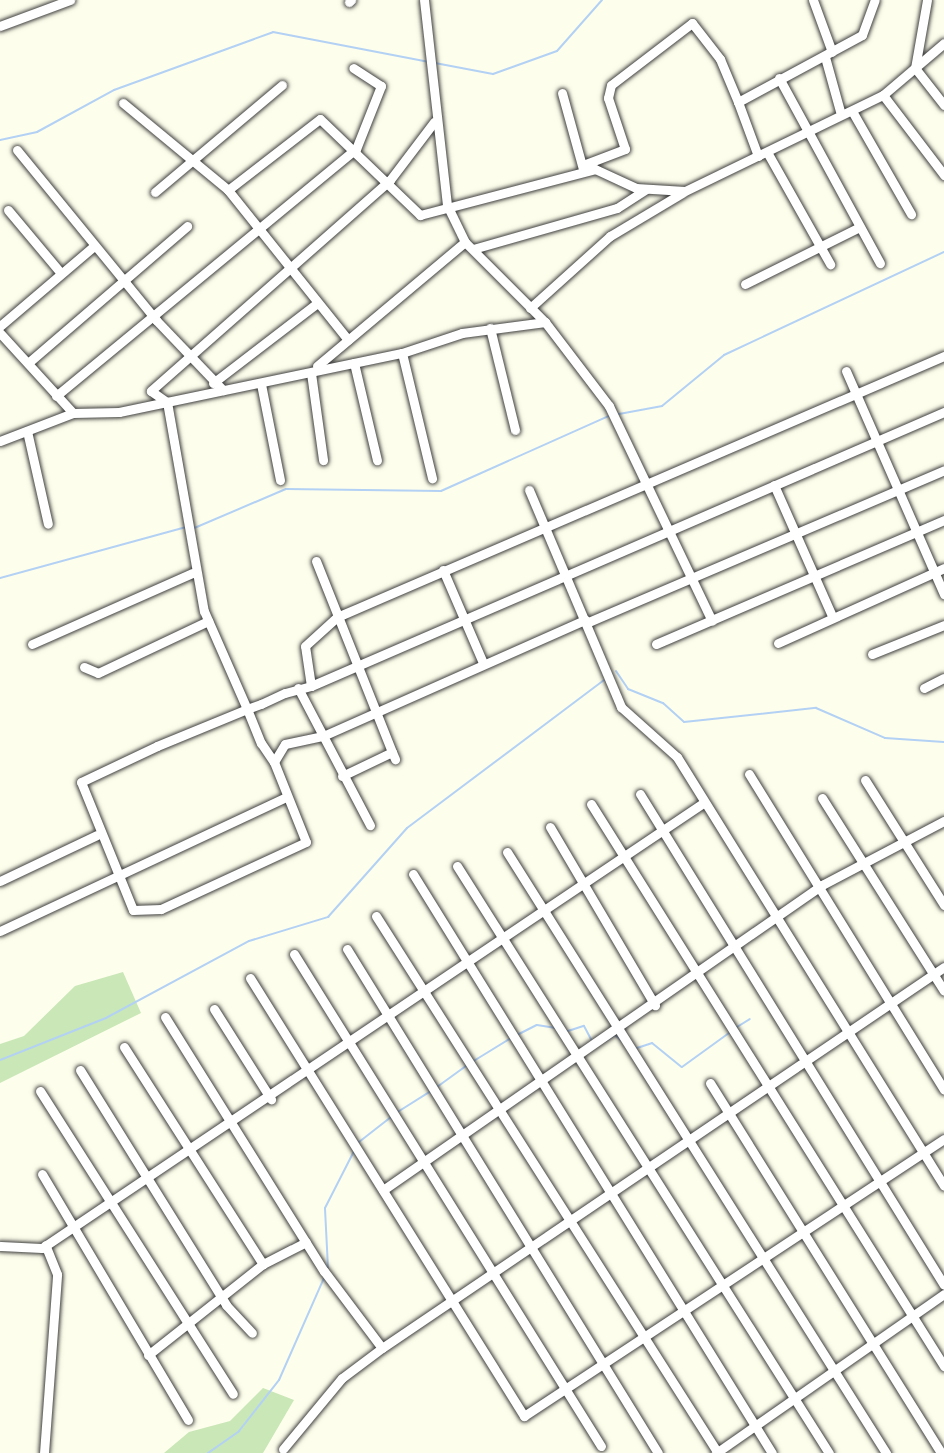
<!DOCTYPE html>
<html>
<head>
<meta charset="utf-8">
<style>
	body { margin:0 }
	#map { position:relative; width:944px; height:1453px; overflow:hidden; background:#fefeec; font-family:"Crimson Pro",serif }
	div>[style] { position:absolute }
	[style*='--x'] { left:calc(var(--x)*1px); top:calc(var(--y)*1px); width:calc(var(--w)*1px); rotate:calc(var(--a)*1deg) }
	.green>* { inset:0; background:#c9e7b7 }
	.stream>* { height:2px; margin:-1px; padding:0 1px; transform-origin:1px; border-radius:1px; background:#b3d1f4 }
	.roads { filter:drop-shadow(0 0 2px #3f3f3f) drop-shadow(0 0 2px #3f3f3f) }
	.minor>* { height:9px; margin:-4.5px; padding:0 4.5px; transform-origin:4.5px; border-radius:4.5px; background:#fff }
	span { translate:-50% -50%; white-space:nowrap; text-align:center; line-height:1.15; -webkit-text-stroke:8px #fff; paint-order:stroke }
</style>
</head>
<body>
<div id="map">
	<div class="green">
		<i style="clip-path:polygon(123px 972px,141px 1013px,0 1083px,0 1044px,24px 1036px,75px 986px)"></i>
		<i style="clip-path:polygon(263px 1388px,294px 1400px,263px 1453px,164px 1453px,189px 1432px,230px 1421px)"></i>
	</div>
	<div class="stream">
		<i style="--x:435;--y:63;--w:59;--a:10.7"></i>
		<i style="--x:493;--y:74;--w:68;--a:-19.8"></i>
		<i style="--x:557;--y:51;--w:68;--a:-48.6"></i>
		<i style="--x:0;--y:140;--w:38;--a:-12"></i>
		<i style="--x:37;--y:132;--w:88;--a:-28.6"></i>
		<i style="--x:114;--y:90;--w:169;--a:-20"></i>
		<i style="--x:273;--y:32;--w:159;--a:10.9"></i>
		<i style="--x:619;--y:414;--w:44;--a:-10.5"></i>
		<i style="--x:662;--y:406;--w:80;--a:-39.4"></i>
		<i style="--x:724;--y:355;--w:243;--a:-25.1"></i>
		<i style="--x:192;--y:529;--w:102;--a:-23.1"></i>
		<i style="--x:286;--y:489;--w:155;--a:0.7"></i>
		<i style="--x:441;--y:491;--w:184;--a:-24.1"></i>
		<i style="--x:0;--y:578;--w:193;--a:-15.3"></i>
		<i style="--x:616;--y:671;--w:22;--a:56"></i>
		<i style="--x:628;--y:689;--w:38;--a:22"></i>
		<i style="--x:663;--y:703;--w:28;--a:42"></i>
		<i style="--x:684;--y:722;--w:133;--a:-6.1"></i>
		<i style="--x:816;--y:708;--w:75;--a:23.5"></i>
		<i style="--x:885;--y:738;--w:59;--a:3.9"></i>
		<i style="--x:737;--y:1027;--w:15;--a:-32"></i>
		<i style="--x:565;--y:1032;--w:20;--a:-18"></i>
		<i style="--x:584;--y:1026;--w:15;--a:62"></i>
		<i style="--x:517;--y:1035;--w:22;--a:-27"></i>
		<i style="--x:537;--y:1025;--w:19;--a:9"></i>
		<i style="--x:599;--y:1045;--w:19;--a:-32"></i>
		<i style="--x:615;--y:1035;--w:9;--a:41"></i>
		<i style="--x:637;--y:1048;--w:16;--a:-18"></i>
		<i style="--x:652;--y:1043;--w:38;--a:39"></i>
		<i style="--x:682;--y:1067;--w:58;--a:-35.9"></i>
		<i style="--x:0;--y:1060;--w:114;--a:-21.6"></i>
		<i style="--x:106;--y:1018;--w:162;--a:-28.3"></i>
		<i style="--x:249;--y:941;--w:83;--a:-16.9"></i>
		<i style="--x:328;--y:917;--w:119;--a:-48.4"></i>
		<i style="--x:407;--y:828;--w:246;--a:-36.9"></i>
		<i style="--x:472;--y:1062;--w:46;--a:-31.6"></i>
		<i style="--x:437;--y:1087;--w:37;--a:-36"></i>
		<i style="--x:396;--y:1113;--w:41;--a:-32.2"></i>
		<i style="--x:359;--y:1142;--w:41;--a:-38"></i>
		<i style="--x:328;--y:1268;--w:60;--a:-92.9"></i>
		<i style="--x:325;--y:1208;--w:64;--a:-63"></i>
		<i style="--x:208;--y:1453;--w:38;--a:-35"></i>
		<i style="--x:239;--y:1431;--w:65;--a:-51.9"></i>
		<i style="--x:279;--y:1380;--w:111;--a:-66.2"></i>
	</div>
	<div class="roads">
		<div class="minor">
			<i style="--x:424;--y:0;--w:206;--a:83.6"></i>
			<i style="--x:447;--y:205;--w:41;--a:64.1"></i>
			<i style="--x:465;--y:242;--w:113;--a:45"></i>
			<i style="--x:813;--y:0;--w:55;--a:69.9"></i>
			<i style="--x:927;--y:0;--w:69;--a:100"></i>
			<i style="--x:915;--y:68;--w:47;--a:51.9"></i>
			<i style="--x:349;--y:2;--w:3;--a:-45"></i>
			<i style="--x:0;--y:26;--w:75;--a:-20.4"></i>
			<i style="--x:825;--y:57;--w:56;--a:74.5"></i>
			<i style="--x:779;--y:78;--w:211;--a:61.4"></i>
			<i style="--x:562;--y:93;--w:79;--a:74.6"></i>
			<i style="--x:883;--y:95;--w:101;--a:52.7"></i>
			<i style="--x:123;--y:103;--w:136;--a:39.6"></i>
			<i style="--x:228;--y:190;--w:192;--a:51.3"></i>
			<i style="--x:852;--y:111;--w:119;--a:60.2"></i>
			<i style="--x:434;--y:122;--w:73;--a:127.2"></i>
			<i style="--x:390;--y:180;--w:319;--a:138.6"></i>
			<i style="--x:151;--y:391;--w:19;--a:35"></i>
			<i style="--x:167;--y:402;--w:212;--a:80"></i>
			<i style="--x:204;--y:611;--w:107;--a:66.3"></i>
			<i style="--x:247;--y:709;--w:37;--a:68"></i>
			<i style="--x:261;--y:743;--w:23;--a:56"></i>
			<i style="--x:274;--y:762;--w:86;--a:68.2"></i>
			<i style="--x:306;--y:842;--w:160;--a:155.2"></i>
			<i style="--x:161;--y:909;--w:28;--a:178"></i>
			<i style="--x:133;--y:910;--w:138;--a:-112.1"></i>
			<i style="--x:81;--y:782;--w:84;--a:-25.3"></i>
			<i style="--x:157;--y:746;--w:97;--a:-22.3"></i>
			<i style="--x:247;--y:709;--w:15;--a:-20"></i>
			<i style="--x:261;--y:704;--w:26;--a:-25"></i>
			<i style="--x:285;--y:693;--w:27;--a:-15"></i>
			<i style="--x:311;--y:686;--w:690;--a:-23.41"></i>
			<i style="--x:17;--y:150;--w:220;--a:50.7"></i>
			<i style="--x:156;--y:320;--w:97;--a:46.3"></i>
			<i style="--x:767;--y:152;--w:129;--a:60.6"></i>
			<i style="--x:758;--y:156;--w:58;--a:-110.3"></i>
			<i style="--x:738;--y:102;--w:141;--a:-28.4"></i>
			<i style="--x:862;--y:35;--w:37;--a:-70"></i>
			<i style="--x:583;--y:165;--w:45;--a:-20.9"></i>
			<i style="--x:625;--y:149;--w:54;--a:-108.4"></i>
			<i style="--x:608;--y:98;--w:13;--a:-77"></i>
			<i style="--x:611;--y:85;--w:102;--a:-37.4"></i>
			<i style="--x:692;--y:23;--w:46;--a:52.1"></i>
			<i style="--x:720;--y:59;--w:47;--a:67.3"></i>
			<i style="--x:228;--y:190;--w:116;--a:-37.7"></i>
			<i style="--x:320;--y:119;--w:139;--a:43.8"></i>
			<i style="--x:420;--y:215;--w:181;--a:-14.7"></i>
			<i style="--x:595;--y:169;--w:45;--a:24.9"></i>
			<i style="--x:636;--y:188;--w:49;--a:3.5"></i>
			<i style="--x:685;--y:191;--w:220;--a:-25.9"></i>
			<i style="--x:883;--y:95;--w:80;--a:-40.4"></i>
			<i style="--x:155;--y:192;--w:166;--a:-40.1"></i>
			<i style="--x:8;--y:210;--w:81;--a:50"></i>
			<i style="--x:473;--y:249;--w:150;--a:-15.9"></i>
			<i style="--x:617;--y:208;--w:35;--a:-33"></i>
			<i style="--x:745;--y:284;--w:128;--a:-26.4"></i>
			<i style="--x:530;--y:308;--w:108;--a:-42"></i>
			<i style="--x:610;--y:236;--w:84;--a:-30.8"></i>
			<i style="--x:0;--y:326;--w:123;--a:-40.4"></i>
			<i style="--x:490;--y:328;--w:105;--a:76.2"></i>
			<i style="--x:0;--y:333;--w:108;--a:47.6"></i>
			<i style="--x:402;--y:353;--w:129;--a:76.5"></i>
			<i style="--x:28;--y:363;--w:210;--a:-40.7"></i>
			<i style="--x:354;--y:363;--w:100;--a:76.7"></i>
			<i style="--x:317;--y:366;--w:193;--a:-40"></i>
			<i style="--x:846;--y:371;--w:244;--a:66.3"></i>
			<i style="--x:311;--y:373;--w:88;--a:82.1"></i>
			<i style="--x:213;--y:383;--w:130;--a:-37.5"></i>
			<i style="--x:261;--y:384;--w:98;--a:78.8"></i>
			<i style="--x:56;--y:396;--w:389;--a:-39.5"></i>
			<i style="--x:356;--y:149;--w:68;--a:-68.4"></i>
			<i style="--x:381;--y:86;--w:33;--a:-147"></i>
			<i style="--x:27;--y:431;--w:95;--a:77.3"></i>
			<i style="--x:0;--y:441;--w:78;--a:-21"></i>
			<i style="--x:73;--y:413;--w:46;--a:-1.2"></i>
			<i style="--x:119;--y:412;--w:289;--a:-11.8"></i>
			<i style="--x:402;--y:353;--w:63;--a:-18.4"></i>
			<i style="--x:462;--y:333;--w:84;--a:-7.5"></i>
			<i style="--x:545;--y:322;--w:106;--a:52.7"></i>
			<i style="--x:609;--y:406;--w:238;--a:64.4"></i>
			<i style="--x:774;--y:485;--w:143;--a:66.1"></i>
			<i style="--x:529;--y:490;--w:236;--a:67"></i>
			<i style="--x:621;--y:707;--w:75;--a:41.8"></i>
			<i style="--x:677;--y:757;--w:505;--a:58.1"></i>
			<i style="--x:316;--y:561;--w:206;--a:68.3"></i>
			<i style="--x:443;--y:570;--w:101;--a:66.7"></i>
			<i style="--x:586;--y:623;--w:389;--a:-23.1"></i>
			<i style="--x:778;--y:643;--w:182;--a:-24.3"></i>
			<i style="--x:32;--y:644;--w:175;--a:-23.9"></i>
			<i style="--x:656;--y:644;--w:314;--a:-23.3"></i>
			<i style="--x:872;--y:654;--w:78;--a:-21.9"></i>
			<i style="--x:84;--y:667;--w:15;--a:23"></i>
			<i style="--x:98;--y:673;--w:122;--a:-25.3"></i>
			<i style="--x:311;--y:686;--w:40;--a:-98.5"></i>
			<i style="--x:305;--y:646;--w:43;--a:-42.2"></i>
			<i style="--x:337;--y:617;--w:661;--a:-23.27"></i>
			<i style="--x:298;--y:688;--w:155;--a:62.3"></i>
			<i style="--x:924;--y:688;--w:22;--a:-27"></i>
			<i style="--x:274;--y:762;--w:21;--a:-59"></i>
			<i style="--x:285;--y:744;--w:39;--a:-12"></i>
			<i style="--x:323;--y:736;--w:287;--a:-23.9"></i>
			<i style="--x:749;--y:774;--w:371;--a:58.3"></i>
			<i style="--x:342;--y:776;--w:55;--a:-25.6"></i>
			<i style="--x:392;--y:752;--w:8;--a:67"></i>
			<i style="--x:865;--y:780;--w:148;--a:57.7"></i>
			<i style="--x:640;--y:794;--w:577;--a:58.24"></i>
			<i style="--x:822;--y:798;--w:228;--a:57.7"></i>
			<i style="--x:591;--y:804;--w:664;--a:57.87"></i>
			<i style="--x:550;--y:827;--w:207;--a:59.5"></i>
			<i style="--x:507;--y:852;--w:711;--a:57.76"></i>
			<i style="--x:457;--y:866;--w:695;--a:57.64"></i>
			<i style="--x:413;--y:874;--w:681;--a:58.2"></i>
			<i style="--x:0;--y:881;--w:107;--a:-25.4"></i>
			<i style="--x:376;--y:916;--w:637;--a:57.51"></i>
			<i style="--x:0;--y:931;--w:316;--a:-25.1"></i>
			<i style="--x:347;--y:949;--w:592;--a:58.32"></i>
			<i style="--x:294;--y:954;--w:580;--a:58.04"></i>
			<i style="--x:250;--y:978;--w:517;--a:57.97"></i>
			<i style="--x:524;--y:1416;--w:503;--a:-33.41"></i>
			<i style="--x:214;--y:1009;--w:107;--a:57.7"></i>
			<i style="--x:165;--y:1017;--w:300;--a:58"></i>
			<i style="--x:324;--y:1271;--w:96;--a:53"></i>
			<i style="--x:124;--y:1047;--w:258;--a:57.4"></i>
			<i style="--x:80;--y:1070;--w:277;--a:58.1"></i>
			<i style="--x:226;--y:1305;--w:38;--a:47"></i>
			<i style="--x:710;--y:1083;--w:436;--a:58"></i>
			<i style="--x:40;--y:1091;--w:359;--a:57.5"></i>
			<i style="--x:42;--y:1174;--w:286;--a:59.3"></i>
			<i style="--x:383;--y:1190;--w:535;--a:-34.79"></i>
			<i style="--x:822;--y:885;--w:138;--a:-27.7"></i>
			<i style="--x:0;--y:1246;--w:42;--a:2.7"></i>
			<i style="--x:42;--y:1248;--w:797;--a:-33.95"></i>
			<i style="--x:148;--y:1355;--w:147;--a:-38.4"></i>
			<i style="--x:263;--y:1264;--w:48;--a:-27.1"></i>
			<i style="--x:283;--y:1449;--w:92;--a:-50.3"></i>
			<i style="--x:342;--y:1378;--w:50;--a:-36.9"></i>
			<i style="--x:382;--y:1348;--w:679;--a:-34.13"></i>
			<i style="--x:44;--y:1453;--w:179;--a:-85.8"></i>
			<i style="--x:57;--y:1274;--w:31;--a:-112"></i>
			<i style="--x:716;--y:1453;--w:278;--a:-34.9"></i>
		</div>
	</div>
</div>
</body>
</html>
